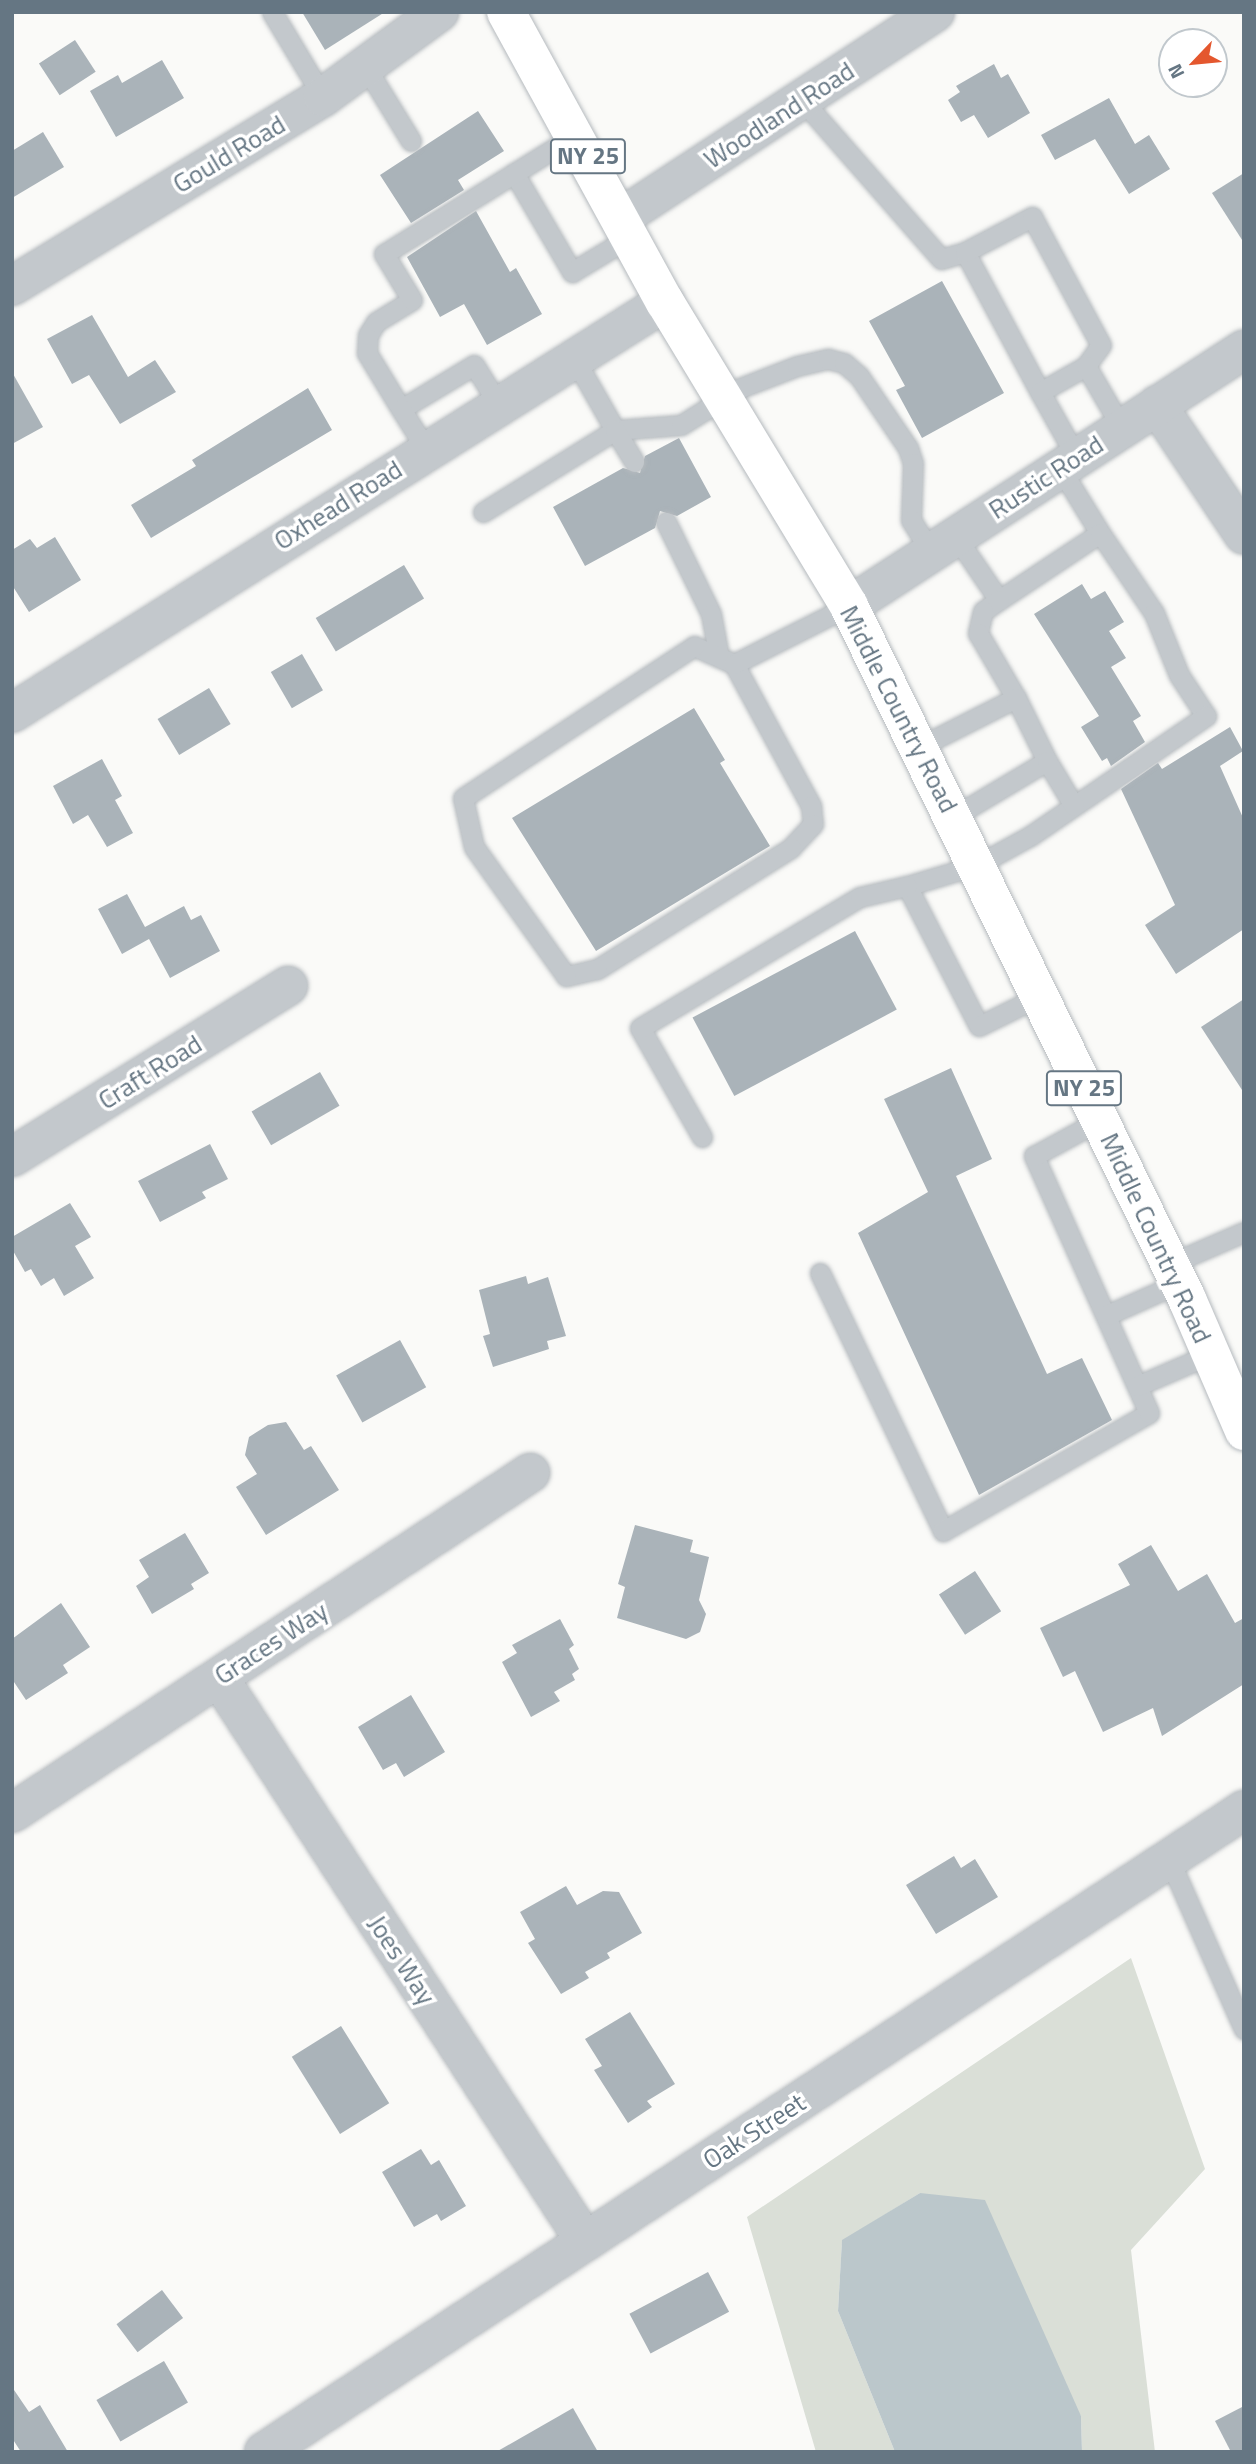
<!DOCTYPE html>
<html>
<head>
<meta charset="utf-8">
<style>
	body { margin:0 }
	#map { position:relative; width:1256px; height:2464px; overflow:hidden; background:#fafaf8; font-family:"Titillium Web",sans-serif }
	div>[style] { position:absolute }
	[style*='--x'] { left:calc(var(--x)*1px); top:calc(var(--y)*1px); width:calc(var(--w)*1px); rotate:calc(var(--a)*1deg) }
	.green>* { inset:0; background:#dadfd7 }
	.water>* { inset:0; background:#bbc7cb }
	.building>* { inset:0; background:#aab3b9; transform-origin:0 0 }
	.roads { filter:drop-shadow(0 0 2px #b5babe) drop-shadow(0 0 2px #b5babe) }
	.service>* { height:19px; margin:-9.5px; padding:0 9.5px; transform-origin:9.5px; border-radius:9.5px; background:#c3c8cc }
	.minor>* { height:38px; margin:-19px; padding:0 19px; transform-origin:19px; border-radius:19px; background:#c3c8cc }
	.tertiary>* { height:38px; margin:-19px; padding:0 19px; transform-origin:19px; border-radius:19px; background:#c3c8cc }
	.primary>* { height:38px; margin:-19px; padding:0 19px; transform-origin:19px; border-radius:19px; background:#fff }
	span { translate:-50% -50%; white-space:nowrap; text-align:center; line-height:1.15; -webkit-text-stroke:7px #fff; paint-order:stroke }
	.shield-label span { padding:2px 5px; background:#fff; border:2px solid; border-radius:5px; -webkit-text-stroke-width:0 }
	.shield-label { font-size:24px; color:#657683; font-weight:700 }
	.street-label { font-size:26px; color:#657683 }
	.frame { position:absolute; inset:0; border:14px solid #657683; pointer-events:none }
	.north { position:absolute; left:1158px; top:28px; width:70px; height:70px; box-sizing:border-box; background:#fff; border:2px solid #c1c8cd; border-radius:50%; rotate:244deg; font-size:19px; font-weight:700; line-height:28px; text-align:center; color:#657683 }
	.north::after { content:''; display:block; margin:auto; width:24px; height:32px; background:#e4572e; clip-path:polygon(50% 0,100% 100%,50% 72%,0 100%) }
</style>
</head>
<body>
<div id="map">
	<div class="green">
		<i style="clip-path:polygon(1131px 1958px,1205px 2169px,1131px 2250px,1155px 2452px,1082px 2452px,1081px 2416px,920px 2193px,842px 2241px,838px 2311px,895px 2452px,816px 2452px,747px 2217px)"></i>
	</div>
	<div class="water">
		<i style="clip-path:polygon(920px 2193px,985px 2200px,1081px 2416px,1082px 2452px,895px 2452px,838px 2311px,842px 2240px)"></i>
	</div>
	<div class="building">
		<i style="clip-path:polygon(302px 12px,385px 12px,325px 50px)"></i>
		<i style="left:75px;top:40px;width:38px;height:43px;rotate:57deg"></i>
		<i style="clip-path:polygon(162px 60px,184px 98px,116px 137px,90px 91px,118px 75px,122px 83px)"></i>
		<i style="clip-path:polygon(994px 64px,1001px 78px,1008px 74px,1030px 113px,988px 138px,974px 115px,961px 122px,948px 100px,960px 92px,956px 86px)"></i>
		<i style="clip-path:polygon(1109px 98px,1135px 144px,1149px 135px,1170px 169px,1129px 194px,1095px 139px,1055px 160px,1041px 135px)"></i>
		<i style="clip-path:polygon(478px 111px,504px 151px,458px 180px,464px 190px,411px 223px,380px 175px)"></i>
		<i style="clip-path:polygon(43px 132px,64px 167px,12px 198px,12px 151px)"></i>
		<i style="clip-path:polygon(1244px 173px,1244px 243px,1212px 193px)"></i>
		<i style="clip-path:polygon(476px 211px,510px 272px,516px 268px,542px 314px,487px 345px,464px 304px,440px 317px,407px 257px)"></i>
		<i style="clip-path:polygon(942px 281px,1004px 393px,922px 438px,896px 390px,905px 386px,869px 321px)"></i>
		<i style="clip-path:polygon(92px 315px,128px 377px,155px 360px,176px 392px,120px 424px,89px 375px,72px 384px,47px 339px)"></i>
		<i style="clip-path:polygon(12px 372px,43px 427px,12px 444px)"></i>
		<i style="clip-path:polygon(308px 388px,332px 430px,151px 538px,131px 505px,196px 466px,192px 460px)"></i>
		<i style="clip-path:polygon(679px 438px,711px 497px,677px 516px,660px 511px,655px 528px,585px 566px,553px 507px,623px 468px,640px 473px,645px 456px)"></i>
		<i style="clip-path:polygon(55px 537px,81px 580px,29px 612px,12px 585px,12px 550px,30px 539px,37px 548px)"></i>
		<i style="left:404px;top:565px;width:39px;height:103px;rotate:59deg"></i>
		<i style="clip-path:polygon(1082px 584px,1091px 599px,1105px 591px,1124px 622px,1109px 631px,1126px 658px,1111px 667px,1141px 716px,1133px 721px,1145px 742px,1111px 766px,1107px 758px,1102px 761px,1081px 727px,1099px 716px,1034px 614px)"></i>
		<i style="left:302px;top:654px;width:42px;height:36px;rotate:60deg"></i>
		<i style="left:209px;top:688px;width:42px;height:60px;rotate:59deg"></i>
		<i style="clip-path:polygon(694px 708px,725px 760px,720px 763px,770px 846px,596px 951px,512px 818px)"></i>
		<i style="clip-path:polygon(1230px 727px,1243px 751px,1220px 766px,1244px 820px,1244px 929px,1176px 974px,1145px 925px,1175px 905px,1121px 789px,1158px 763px,1162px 769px)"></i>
		<i style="clip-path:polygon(102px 759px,122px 796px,115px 800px,133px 833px,107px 847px,88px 815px,73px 824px,53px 786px)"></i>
		<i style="clip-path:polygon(127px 894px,145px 927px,184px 906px,191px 920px,201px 915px,220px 951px,170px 978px,149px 939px,122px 954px,98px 909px)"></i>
		<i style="left:855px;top:931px;width:89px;height:184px;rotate:62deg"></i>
		<i style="clip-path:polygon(1244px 999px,1244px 1093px,1201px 1027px)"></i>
		<i style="clip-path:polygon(951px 1068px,992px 1159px,956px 1176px,1047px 1374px,1082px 1358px,1112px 1420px,979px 1495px,858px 1233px,928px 1192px,884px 1099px)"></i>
		<i style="left:320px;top:1072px;width:39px;height:79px;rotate:60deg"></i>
		<i style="clip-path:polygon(210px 1144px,228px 1179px,202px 1192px,206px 1198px,160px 1222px,138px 1181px)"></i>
		<i style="clip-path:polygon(70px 1203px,91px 1237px,75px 1246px,94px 1278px,64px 1296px,54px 1278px,41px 1286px,31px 1269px,25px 1272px,12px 1249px,12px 1237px)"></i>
		<i style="clip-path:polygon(526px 1276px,528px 1284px,548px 1277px,566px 1336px,547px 1341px,549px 1349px,493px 1367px,483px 1336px,490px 1334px,479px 1290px)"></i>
		<i style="left:400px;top:1340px;width:54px;height:73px;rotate:61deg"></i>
		<i style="clip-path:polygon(286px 1422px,304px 1450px,311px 1446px,339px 1490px,266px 1535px,236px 1487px,257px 1474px,245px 1455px,249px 1437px,268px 1425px)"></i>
		<i style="clip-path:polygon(635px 1525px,693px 1540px,690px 1552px,709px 1557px,699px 1600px,706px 1614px,700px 1632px,686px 1639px,617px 1618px,625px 1587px,618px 1584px)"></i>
		<i style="clip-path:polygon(185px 1533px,209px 1573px,191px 1584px,194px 1589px,152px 1614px,136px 1586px,149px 1577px,139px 1560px)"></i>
		<i style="clip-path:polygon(1151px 1545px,1178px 1591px,1207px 1574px,1235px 1623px,1244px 1618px,1244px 1684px,1162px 1736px,1153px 1708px,1103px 1732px,1075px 1671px,1063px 1677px,1040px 1628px,1130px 1585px,1118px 1564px)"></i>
		<i style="left:975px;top:1571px;width:48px;height:43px;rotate:57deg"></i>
		<i style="clip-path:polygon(61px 1603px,90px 1647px,63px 1665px,68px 1673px,26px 1700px,12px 1679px,12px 1639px)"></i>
		<i style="clip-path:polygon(560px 1619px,574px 1645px,569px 1649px,579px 1669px,572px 1674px,575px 1680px,554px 1692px,560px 1701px,531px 1717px,502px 1662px,517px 1653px,512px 1645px)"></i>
		<i style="clip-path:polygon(411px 1695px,445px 1752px,404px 1777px,396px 1763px,383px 1770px,358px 1727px)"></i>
		<i style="clip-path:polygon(954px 1856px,961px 1868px,975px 1859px,998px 1897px,936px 1934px,906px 1885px)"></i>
		<i style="clip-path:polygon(566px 1886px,577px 1905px,603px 1891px,619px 1892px,642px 1933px,607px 1953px,610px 1958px,585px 1972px,589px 1978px,561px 1994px,528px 1943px,535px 1939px,520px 1912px)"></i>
		<i style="clip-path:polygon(630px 2012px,675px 2084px,647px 2101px,652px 2107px,628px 2123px,594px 2070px,602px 2066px,585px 2039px)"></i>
		<i style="left:341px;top:2026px;width:91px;height:58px;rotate:58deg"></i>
		<i style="clip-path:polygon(421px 2149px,431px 2165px,439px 2160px,466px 2206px,441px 2221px,437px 2214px,414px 2227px,382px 2172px)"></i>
		<i style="left:708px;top:2272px;width:45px;height:89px;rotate:62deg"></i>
		<i style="left:162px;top:2290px;width:35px;height:57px;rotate:53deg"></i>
		<i style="left:164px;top:2361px;width:48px;height:78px;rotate:60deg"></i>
		<i style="clip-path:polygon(12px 2387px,29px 2412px,40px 2405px,68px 2452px,21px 2452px,12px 2438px)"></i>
		<i style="clip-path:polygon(1244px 2406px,1244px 2452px,1231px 2452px,1215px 2421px)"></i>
		<i style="clip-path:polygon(573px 2408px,598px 2452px,496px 2452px)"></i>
	</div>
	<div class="roads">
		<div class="service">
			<i style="--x:272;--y:12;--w:99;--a:59"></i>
			<i style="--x:365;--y:66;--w:88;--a:58.5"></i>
			<i style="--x:802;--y:100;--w:211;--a:48.8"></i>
			<i style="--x:941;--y:259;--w:25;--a:-16"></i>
			<i style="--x:514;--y:173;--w:115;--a:59.6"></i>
			<i style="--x:572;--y:272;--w:70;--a:-31"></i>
			<i style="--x:574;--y:358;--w:83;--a:60.3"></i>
			<i style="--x:615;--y:430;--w:66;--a:-4.3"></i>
			<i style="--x:681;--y:425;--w:51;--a:-32.1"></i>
			<i style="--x:1040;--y:392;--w:159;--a:-118.2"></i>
			<i style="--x:965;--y:252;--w:76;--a:-27.6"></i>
			<i style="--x:1032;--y:217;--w:145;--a:61.7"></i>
			<i style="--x:1101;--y:345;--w:26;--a:126"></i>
			<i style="--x:722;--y:395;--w:80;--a:-21.1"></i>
			<i style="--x:797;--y:366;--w:32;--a:-13"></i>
			<i style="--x:828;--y:359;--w:16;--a:14"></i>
			<i style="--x:844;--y:363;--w:20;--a:41"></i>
			<i style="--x:859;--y:376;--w:87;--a:55.8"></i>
			<i style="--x:908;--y:448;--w:16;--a:72"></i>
			<i style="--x:913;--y:463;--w:57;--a:92"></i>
			<i style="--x:911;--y:520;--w:38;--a:58"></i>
			<i style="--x:499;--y:405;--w:47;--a:-122"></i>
			<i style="--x:474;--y:365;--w:85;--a:148.9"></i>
			<i style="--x:401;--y:409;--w:66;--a:-121.3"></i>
			<i style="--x:367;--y:353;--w:18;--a:-87"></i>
			<i style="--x:368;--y:335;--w:15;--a:-58"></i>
			<i style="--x:376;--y:322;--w:42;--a:-31.4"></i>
			<i style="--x:412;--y:300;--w:54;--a:-121.3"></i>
			<i style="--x:384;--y:254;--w:226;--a:-31.8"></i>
			<i style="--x:401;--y:409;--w:47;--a:58"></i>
			<i style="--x:1077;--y:458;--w:76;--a:-119.3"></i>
			<i style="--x:1040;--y:392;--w:53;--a:-29.5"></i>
			<i style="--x:1086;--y:366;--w:72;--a:59.9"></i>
			<i style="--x:1060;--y:468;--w:76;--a:58.4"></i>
			<i style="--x:483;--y:512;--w:155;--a:-31.8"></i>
			<i style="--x:615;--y:430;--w:37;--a:59"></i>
			<i style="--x:666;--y:522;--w:102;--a:63.9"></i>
			<i style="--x:711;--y:614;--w:44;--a:79.5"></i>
			<i style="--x:956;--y:537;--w:76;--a:55.7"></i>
			<i style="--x:999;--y:600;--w:121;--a:-33.6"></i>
			<i style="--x:1100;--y:533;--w:97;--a:56"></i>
			<i style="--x:1154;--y:613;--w:67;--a:68"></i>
			<i style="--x:1179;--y:675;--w:49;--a:56.6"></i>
			<i style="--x:1206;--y:716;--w:213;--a:145.7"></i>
			<i style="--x:1030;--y:836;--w:60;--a:151.3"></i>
			<i style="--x:977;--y:865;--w:73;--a:163.3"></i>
			<i style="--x:907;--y:886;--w:157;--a:62.8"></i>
			<i style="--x:979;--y:1026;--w:68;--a:-26.2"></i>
			<i style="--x:999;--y:600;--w:19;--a:145"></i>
			<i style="--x:983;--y:611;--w:23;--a:103"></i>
			<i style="--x:978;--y:633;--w:75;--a:59.7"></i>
			<i style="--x:694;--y:646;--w:44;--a:24.2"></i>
			<i style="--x:734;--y:664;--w:162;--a:61.5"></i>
			<i style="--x:811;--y:806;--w:18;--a:84"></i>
			<i style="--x:813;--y:824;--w:33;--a:133"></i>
			<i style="--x:791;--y:848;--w:229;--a:148"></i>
			<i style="--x:597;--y:969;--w:32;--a:167"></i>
			<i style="--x:566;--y:976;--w:158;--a:-125.5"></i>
			<i style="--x:474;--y:847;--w:50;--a:-102.7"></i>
			<i style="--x:463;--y:798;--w:277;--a:-33.3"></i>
			<i style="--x:734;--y:664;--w:129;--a:-26.8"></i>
			<i style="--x:919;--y:747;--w:109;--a:-26.8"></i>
			<i style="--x:1016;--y:698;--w:70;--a:63.8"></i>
			<i style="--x:953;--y:817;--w:109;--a:-30.8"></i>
			<i style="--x:1047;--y:761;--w:52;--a:59"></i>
			<i style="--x:702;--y:1137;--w:125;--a:-119.6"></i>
			<i style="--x:640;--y:1028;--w:256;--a:-30.8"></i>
			<i style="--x:860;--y:897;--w:48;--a:-13.2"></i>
			<i style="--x:1170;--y:1264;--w:81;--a:-23.4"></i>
			<i style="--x:820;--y:1273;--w:286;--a:64.5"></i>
			<i style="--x:943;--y:1531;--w:237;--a:-29.8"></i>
			<i style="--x:1149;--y:1413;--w:282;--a:-114.1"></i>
			<i style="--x:1034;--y:1156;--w:75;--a:-28.6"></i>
			<i style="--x:1107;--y:1315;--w:79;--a:-24"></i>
			<i style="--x:1137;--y:1386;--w:81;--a:-23.4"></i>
			<i style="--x:1169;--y:1859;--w:186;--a:66.2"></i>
		</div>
		<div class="minor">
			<i style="--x:622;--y:217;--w:374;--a:-33.2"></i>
			<i style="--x:12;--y:286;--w:364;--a:-31.3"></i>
			<i style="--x:323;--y:97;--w:144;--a:-36.2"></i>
			<i style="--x:1157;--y:405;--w:156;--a:56.2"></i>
			<i style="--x:12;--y:713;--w:772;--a:-32.19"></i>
			<i style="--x:12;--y:1157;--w:325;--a:-31.8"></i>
			<i style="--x:219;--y:1678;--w:672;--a:56.97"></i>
			<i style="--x:12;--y:1813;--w:620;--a:-33.28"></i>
			<i style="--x:264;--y:2452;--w:1172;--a:-33.23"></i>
		</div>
		<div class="tertiary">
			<i style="--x:849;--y:606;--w:471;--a:-33"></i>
		</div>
		<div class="primary">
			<i style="--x:506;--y:12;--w:331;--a:61.3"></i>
			<i style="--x:665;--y:302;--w:355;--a:58.8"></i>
			<i style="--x:849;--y:606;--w:771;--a:64"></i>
			<i style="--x:1187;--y:1299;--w:144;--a:66.6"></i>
		</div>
	</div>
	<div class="shield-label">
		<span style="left:588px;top:156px">NY 25</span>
		<span style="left:1084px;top:1088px">NY 25</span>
	</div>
	<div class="street-label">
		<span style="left:779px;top:115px;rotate:-33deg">Woodland Road</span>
		<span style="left:229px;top:154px;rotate:-31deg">Gould Road</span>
		<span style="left:1046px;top:477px;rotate:-33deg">Rustic Road</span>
		<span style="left:338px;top:505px;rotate:-32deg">Oxhead Road</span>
		<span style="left:899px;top:709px;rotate:63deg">Middle Country Road</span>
		<span style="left:150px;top:1072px;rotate:-32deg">Craft Road</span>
		<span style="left:1156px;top:1238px;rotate:65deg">Middle Country Road</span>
		<span style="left:271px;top:1643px;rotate:-33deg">Graces Way</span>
		<span style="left:402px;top:1960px;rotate:57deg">Joes Way</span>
		<span style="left:754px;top:2131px;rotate:-33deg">Oak Street</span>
	</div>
	<div class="frame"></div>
	<div class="north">N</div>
</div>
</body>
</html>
